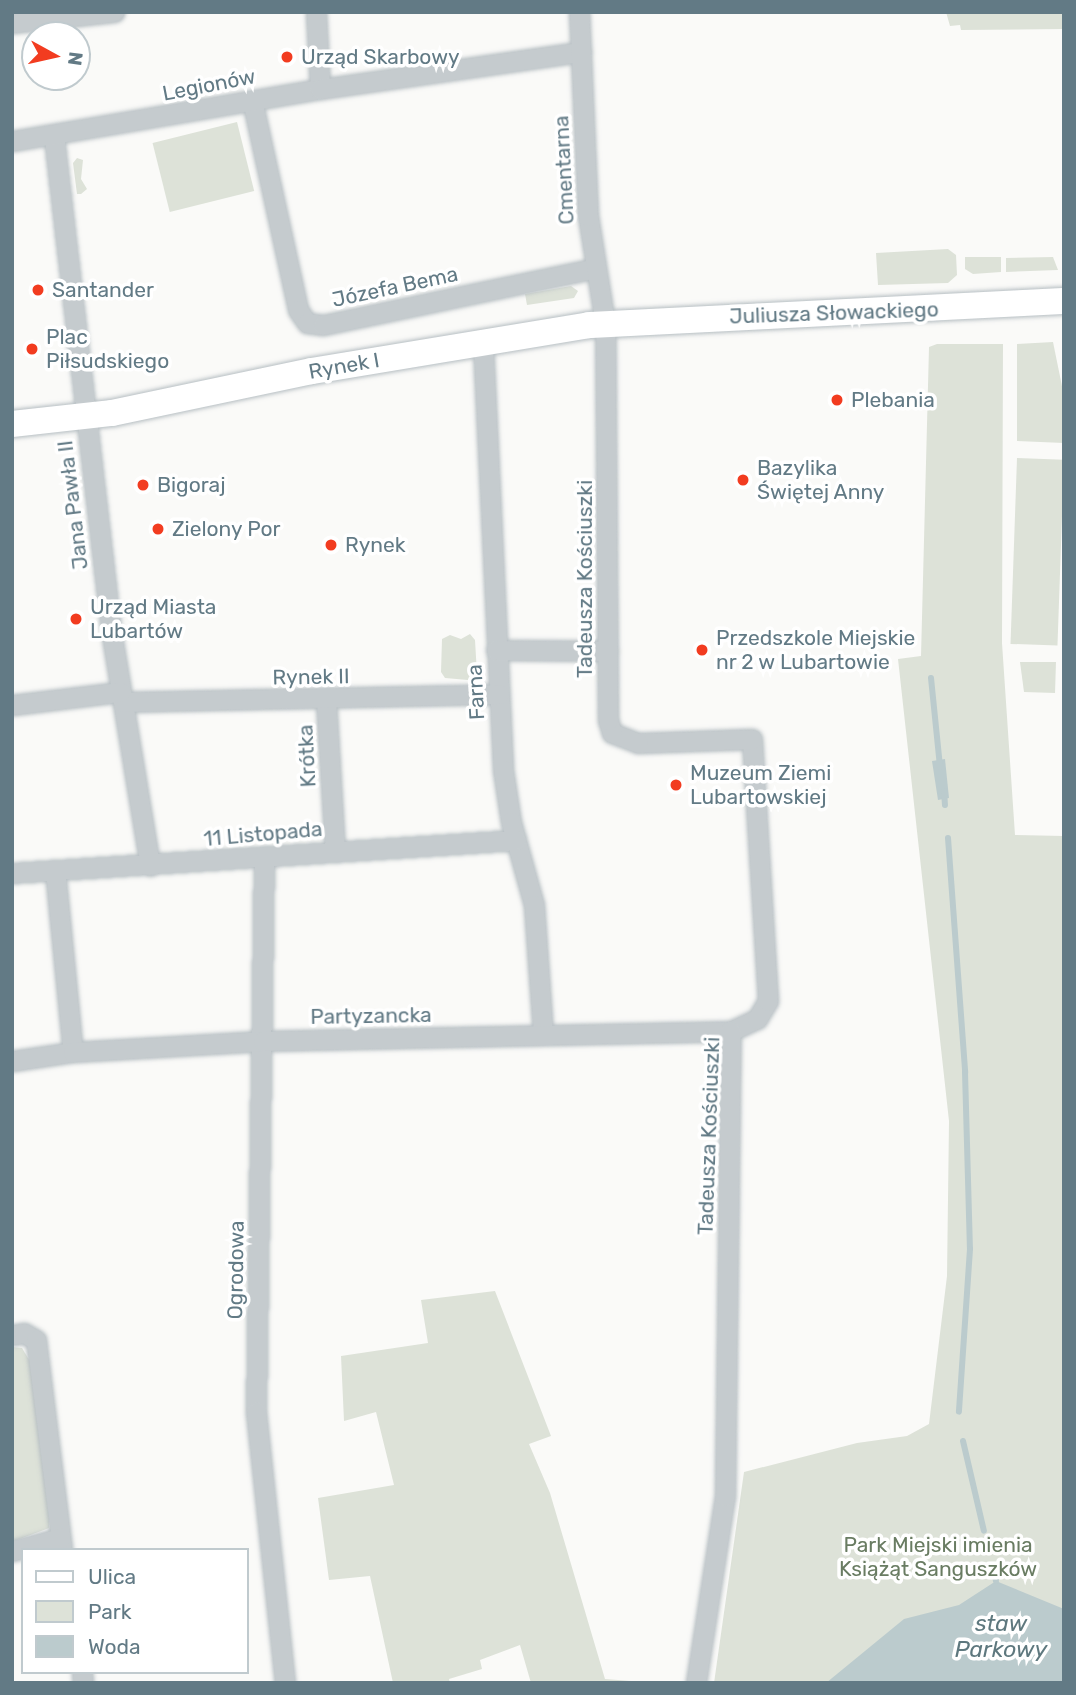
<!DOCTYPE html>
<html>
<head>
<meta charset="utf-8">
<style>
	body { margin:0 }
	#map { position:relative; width:1076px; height:1695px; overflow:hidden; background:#fafaf8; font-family:Rubik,sans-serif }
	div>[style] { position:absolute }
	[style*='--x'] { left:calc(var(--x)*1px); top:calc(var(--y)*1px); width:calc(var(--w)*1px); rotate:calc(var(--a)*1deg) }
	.green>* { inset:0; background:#dde2d8; transform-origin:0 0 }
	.water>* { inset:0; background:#bbcbcd }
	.stream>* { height:6px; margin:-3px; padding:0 3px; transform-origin:3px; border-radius:3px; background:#bbcbcd }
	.roads { filter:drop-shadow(0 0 2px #b7bfc3) drop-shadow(0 0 2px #b7bfc3) }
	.street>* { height:19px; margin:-9.5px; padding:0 9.5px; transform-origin:9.5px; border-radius:9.5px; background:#c5cbce }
	.secondary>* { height:26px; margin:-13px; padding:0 13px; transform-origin:13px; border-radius:13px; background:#fff }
	.dots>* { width:19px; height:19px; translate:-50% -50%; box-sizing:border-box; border:4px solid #fff; border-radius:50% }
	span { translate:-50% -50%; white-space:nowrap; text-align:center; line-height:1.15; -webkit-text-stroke:7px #fff; paint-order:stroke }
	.poi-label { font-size:21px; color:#627a85 }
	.left { translate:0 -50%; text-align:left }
	.street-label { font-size:21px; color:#627a85 }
	.park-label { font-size:21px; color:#697c62 }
	.water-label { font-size:23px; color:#5e787e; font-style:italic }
	.frame { position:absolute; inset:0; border:14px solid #627a85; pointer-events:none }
	.legend { position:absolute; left:21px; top:1548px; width:228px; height:126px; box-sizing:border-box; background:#fff; border:2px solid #c0cace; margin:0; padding:9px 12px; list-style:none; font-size:21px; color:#627a85 }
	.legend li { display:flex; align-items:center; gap:14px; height:35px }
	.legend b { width:35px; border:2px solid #c0cace }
	.north { position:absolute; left:21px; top:21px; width:70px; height:70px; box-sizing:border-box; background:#fff; border:2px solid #c0cace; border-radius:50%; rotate:98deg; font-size:19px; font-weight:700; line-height:28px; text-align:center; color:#627a85 }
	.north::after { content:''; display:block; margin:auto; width:24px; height:32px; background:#f23c20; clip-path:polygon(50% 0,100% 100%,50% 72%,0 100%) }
</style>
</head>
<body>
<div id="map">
	<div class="green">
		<i style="clip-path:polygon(946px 12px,1064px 12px,1064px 29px,961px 30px,960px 25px,950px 26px)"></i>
		<i style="left:237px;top:122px;width:71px;height:87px;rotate:76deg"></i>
		<i style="clip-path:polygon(77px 158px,83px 160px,81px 179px,87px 189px,81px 194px,77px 194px,73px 163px)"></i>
		<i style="clip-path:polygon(948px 249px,956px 255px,957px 275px,948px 283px,878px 285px,876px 253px)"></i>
		<i style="clip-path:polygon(965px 257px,1001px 257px,1001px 272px,973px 274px,965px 269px)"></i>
		<i style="clip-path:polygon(1053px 257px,1058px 270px,1006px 272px,1006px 258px)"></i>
		<i style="clip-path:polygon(571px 286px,578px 291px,574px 298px,527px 305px,525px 294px)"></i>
		<i style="clip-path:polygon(1053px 342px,1064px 396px,1064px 443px,1017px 441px,1017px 344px)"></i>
		<i style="clip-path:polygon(937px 344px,1003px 344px,1002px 643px,1015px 835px,1064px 836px,1064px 1683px,714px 1683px,744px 1472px,857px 1443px,907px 1436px,929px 1424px,947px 1276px,949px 1121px,898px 659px,921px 656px,929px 347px)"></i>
		<i style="left:1017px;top:458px;width:47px;height:186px;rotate:2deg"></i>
		<i style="clip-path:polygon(470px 634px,475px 640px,477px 674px,468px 680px,445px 678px,441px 672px,442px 639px,450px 635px,461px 639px)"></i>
		<i style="clip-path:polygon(1020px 662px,1056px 662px,1055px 693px,1024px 692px)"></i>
		<i style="clip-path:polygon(495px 1291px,551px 1436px,529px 1444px,550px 1493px,605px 1679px,657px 1683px,531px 1683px,520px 1645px,480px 1660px,482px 1669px,449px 1679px,450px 1683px,393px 1683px,370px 1576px,329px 1580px,318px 1498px,394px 1485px,376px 1412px,344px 1421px,341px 1356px,428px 1343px,421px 1300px)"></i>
		<i style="clip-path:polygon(12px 1347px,22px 1348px,31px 1363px,49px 1503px,49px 1528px,12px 1542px)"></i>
	</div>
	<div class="water">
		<i style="clip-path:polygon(945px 759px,949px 798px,938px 800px,932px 761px)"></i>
		<i style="clip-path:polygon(996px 1581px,1064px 1609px,1064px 1683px,826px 1683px,904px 1619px,959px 1605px)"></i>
	</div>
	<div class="stream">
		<i style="--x:931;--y:678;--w:89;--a:84.2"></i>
		<i style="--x:944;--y:791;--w:14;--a:86"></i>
		<i style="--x:948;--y:838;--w:235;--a:85.8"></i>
		<i style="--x:965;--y:1072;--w:177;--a:88.4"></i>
		<i style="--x:970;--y:1249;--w:163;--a:93.9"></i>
		<i style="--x:963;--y:1441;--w:92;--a:76.9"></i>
		<i style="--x:995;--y:1575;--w:6;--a:81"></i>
	</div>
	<div class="roads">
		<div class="street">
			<i style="--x:316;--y:12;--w:77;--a:87"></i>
			<i style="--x:12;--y:23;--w:103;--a:-6.2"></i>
			<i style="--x:252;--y:100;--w:215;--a:77.6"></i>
			<i style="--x:298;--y:310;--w:16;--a:55"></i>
			<i style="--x:307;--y:323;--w:16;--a:7"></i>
			<i style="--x:323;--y:325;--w:278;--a:-11.8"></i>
			<i style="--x:54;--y:137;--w:496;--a:83.4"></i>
			<i style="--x:111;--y:630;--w:239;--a:80.6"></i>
			<i style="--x:12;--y:141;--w:312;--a:-9.6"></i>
			<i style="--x:320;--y:89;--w:264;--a:-8.1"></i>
			<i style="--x:483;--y:344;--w:426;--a:87.3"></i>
			<i style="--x:503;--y:770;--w:53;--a:81.3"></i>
			<i style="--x:511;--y:822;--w:86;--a:74.5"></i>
			<i style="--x:534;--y:905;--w:129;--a:86"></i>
			<i style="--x:496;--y:650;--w:112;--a:0.5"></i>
			<i style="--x:326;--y:700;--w:150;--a:86.6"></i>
			<i style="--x:123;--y:702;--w:376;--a:-1.2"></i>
			<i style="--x:12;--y:705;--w:109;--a:-6.9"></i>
			<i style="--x:264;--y:856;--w:556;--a:90.82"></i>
			<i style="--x:256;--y:1412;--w:273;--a:83.9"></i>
			<i style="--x:55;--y:870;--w:183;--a:84.4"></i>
			<i style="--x:12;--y:873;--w:505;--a:-3.75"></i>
			<i style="--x:12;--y:1061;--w:62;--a:-8.4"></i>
			<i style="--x:73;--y:1052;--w:190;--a:-3.3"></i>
			<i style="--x:263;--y:1041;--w:468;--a:-1.2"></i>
			<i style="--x:731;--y:1031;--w:29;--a:-25"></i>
			<i style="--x:757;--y:1019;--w:21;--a:-59"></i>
			<i style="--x:768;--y:1001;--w:262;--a:-93.5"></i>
			<i style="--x:752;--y:739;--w:114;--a:178"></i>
			<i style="--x:638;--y:743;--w:28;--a:-159"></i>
			<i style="--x:612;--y:733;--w:14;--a:-107"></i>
			<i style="--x:608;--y:720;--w:397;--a:-90.4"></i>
			<i style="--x:605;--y:323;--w:108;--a:-99"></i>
			<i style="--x:588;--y:216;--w:204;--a:-92.5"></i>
			<i style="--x:12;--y:1335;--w:12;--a:-9"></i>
			<i style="--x:24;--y:1333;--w:14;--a:30"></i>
			<i style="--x:36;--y:1340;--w:212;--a:82.9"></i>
			<i style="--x:12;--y:1551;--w:50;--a:-15.2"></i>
			<i style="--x:82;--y:1672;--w:11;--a:85"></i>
			<i style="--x:696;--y:1683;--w:189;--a:-81.2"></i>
			<i style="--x:725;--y:1496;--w:465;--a:-89.3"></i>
		</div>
		<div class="secondary">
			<i style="--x:12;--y:424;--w:101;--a:-6.3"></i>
			<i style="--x:112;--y:413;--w:204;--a:-11.9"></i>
			<i style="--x:312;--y:371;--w:281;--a:-9.4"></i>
			<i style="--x:589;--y:325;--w:476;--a:-2.9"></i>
		</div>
	</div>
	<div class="dots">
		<i style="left:287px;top:57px;background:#f23c20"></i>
		<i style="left:38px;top:290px;background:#f23c20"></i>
		<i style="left:32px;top:349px;background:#f23c20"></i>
		<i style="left:837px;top:400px;background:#f23c20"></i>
		<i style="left:743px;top:480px;background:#f23c20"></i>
		<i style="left:143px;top:485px;background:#f23c20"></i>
		<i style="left:158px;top:529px;background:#f23c20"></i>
		<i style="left:331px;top:545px;background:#f23c20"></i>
		<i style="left:76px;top:619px;background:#f23c20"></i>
		<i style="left:702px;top:650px;background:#f23c20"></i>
		<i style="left:676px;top:785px;background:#f23c20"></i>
	</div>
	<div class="poi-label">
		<span class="left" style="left:301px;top:57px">Urząd Skarbowy</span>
		<span class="left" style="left:52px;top:290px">Santander</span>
		<span class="left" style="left:46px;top:349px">Plac<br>Piłsudskiego</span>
		<span class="left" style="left:851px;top:400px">Plebania</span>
		<span class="left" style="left:757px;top:480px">Bazylika<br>Świętej Anny</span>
		<span class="left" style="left:157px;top:485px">Bigoraj</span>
		<span class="left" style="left:172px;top:529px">Zielony Por</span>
		<span class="left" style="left:345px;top:545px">Rynek</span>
		<span class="left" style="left:90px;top:619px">Urząd Miasta<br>Lubartów</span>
		<span class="left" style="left:716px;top:650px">Przedszkole Miejskie<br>nr 2 w Lubartowie</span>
		<span class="left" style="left:690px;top:785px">Muzeum Ziemi<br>Lubartowskiej</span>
	</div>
	<div class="street-label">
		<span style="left:209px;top:85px;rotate:-11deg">Legionów</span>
		<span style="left:564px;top:170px;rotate:-93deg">Cmentarna</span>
		<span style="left:395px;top:287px;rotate:-12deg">Józefa Bema</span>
		<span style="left:834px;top:313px;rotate:-2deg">Juliusza Słowackiego</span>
		<span style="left:344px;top:366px;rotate:-10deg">Rynek I</span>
		<span style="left:73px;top:505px;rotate:-97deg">Jana Pawła II</span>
		<span style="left:585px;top:579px;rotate:-90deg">Tadeusza Kościuszki</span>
		<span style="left:311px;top:677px;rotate:-1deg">Rynek II</span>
		<span style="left:476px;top:692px;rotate:-93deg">Farna</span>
		<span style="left:307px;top:756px;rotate:-93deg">Krótka</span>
		<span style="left:263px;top:834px;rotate:-5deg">11 Listopada</span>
		<span style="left:371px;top:1016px;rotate:-1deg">Partyzancka</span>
		<span style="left:709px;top:1136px;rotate:-88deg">Tadeusza Kościuszki</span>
		<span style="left:236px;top:1270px;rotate:-89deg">Ogrodowa</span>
	</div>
	<div class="park-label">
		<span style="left:938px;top:1557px">Park Miejski imienia<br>Książąt Sanguszków</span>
	</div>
	<div class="water-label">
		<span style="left:1001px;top:1636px">staw<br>Parkowy</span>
	</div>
	<div class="frame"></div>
	<ul class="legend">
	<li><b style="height:9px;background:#fff"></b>Ulica</li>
	<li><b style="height:19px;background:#dde2d8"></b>Park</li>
	<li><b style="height:19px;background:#bbcbcd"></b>Woda</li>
	</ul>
	<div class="north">N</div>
</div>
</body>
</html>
